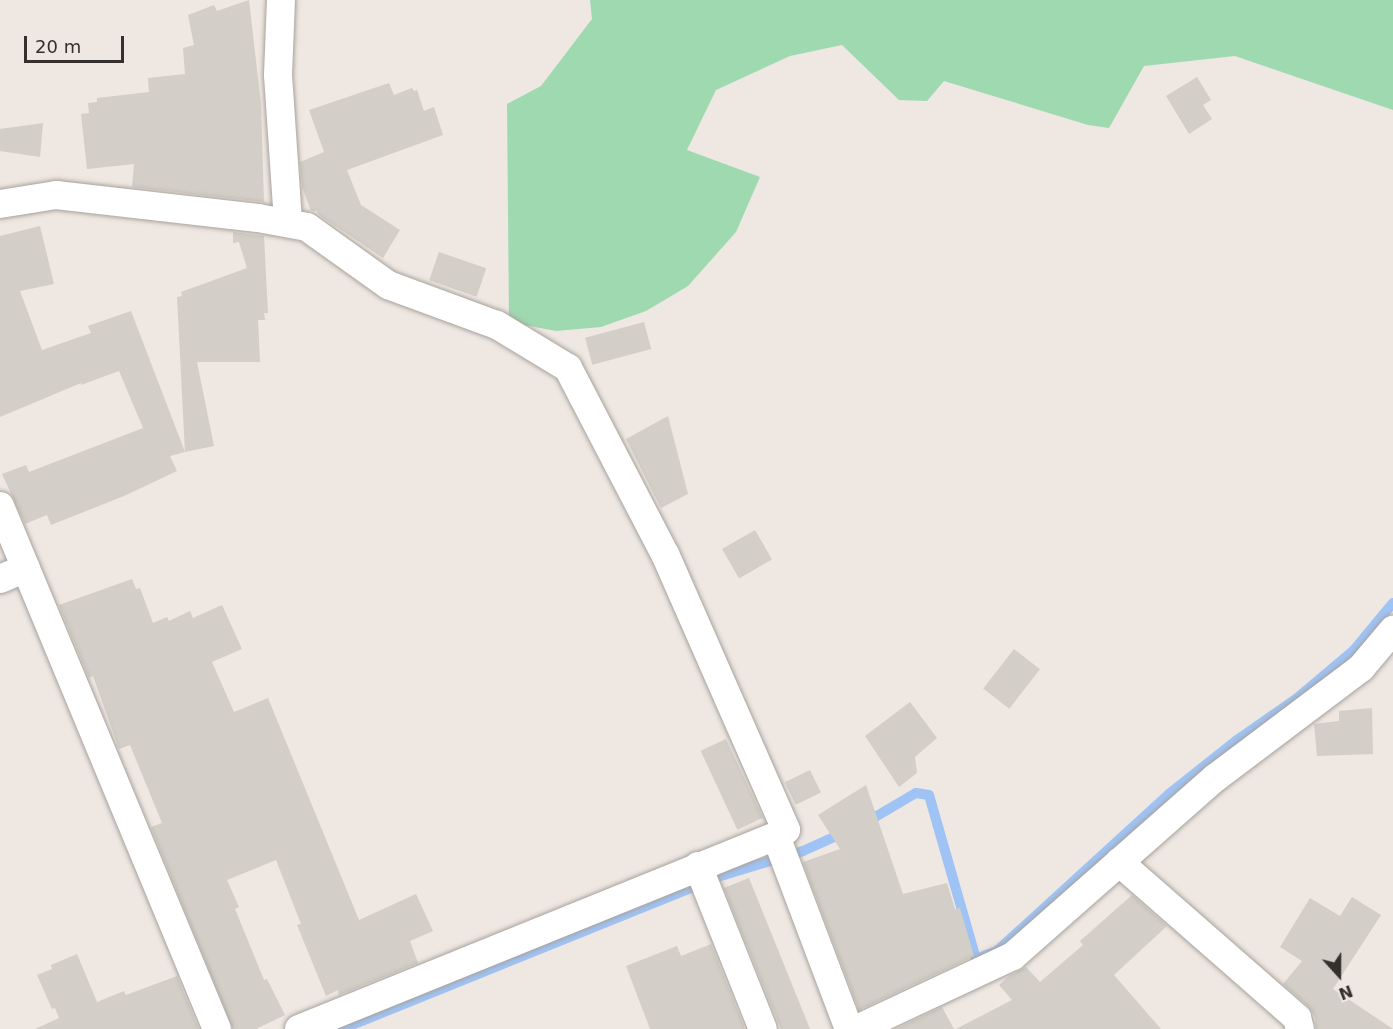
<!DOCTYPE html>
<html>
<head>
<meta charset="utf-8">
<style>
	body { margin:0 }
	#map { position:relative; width:1393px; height:1029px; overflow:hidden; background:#eee7e2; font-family:"DejaVu Sans",sans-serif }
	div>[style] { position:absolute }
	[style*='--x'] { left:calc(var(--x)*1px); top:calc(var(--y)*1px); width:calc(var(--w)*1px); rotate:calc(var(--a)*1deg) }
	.green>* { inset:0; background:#9ed9b0 }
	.stream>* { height:10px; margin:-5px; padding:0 5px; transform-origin:5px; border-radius:5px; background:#9fc3f4 }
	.building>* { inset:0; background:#d3cec7; transform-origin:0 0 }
	.roads { filter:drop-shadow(0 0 2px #a8a29c) drop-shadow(0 0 2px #a8a29c) }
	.street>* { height:28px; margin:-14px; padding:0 14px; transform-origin:14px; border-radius:14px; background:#fff }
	span { translate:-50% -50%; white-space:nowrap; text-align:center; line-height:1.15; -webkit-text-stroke:4.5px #eee7e2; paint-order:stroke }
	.north { position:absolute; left:1309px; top:945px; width:60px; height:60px; -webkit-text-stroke:4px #eee7e2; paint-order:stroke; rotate:159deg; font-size:16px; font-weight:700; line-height:24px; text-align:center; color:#33302e }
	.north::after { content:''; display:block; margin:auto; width:21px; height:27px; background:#33302e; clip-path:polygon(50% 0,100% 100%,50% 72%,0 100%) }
	.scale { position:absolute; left:24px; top:36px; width:100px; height:27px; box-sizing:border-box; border:3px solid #33302e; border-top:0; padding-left:8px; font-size:18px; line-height:21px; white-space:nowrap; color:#33302e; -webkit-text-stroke:4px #eee7e2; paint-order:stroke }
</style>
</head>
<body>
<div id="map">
	<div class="green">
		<i style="clip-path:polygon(590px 0,1393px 0,1393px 110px,1235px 56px,1144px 66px,1109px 128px,1088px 125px,944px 81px,927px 101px,899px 100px,842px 45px,790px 56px,716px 90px,687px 150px,760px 177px,736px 232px,688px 286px,646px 311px,601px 327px,556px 331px,509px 322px,507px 104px,541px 86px,592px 19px)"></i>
	</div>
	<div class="stream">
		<i style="--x:865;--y:823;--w:59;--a:-30.5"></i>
		<i style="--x:916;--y:793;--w:13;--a:9"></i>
		<i style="--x:929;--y:795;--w:171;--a:74"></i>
		<i style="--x:976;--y:959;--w:22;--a:-21"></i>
		<i style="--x:997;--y:951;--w:233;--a:-42.4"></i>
		<i style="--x:1169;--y:794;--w:87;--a:-38.5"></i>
		<i style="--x:1237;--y:740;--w:72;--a:-34.8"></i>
		<i style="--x:1296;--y:699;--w:76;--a:-40.2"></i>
		<i style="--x:1354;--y:650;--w:61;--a:-50.3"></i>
		<i style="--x:342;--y:1029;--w:412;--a:-22"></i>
		<i style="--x:724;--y:875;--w:83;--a:-16.9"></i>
		<i style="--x:803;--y:851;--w:46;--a:-24.3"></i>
	</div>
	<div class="building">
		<i style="clip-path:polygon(249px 0,261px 104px,264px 202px,132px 187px,134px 164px,87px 169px,81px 114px,89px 113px,88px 103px,97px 102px,97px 98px,149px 92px,148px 78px,185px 74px,183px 48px,194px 45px,188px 15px,214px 5px,217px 11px)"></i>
		<i style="clip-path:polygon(1197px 77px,1211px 100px,1203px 105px,1212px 119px,1189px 134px,1166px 96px)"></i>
		<i style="clip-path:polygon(389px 83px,394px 95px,412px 88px,414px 91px,417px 90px,424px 111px,434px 107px,443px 135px,347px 170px,361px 205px,400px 230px,383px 258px,319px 215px,317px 211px,311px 211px,302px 187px,300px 162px,324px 152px,309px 110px)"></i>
		<i style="clip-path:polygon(43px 123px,40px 157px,0 151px,0 129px)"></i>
		<i style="clip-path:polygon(40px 226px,54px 284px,20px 291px,42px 350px,91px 333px,88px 326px,131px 311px,185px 452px,170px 456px,177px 471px,124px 496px,51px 525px,47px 515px,25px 524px,2px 474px,26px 465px,29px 472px,143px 428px,119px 371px,81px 385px,81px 383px,0 417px,0 236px)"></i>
		<i style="clip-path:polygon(233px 232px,264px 236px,268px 313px,264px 313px,265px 320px,258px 320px,260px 362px,197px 362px,214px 446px,185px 452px,177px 297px,182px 296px,181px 292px,247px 268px,239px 242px,233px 243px)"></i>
		<i style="left:439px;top:252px;width:50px;height:30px;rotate:19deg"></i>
		<i style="left:644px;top:322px;width:28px;height:61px;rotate:75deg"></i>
		<i style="clip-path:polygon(668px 416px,688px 494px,661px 508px,626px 439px)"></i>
		<i style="left:755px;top:530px;width:34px;height:38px;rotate:60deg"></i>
		<i style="clip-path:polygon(132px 579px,136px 589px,140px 588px,153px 623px,167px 617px,169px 621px,190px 611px,193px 618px,222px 605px,242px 649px,212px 662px,234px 712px,268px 698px,359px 920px,416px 894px,433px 931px,410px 941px,418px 963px,339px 995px,338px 990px,326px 996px,297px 925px,301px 924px,276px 860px,227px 880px,239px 907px,235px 909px,264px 980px,267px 979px,285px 1015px,256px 1029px,233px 1029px,151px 827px,162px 823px,130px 745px,119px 749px,93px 676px,89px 678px,59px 605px)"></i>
		<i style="left:1014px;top:649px;width:33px;height:50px;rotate:38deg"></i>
		<i style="clip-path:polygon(910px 702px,937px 738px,915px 757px,917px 773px,899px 787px,865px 736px)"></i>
		<i style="clip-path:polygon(1372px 708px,1373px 754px,1317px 756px,1314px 724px,1339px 721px,1339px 711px)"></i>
		<i style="left:726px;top:739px;width:87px;height:28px;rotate:65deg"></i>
		<i style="left:810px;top:770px;width:25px;height:28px;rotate:64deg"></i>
		<i style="clip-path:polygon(866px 785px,903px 894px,947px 883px,955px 909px,960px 908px,974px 956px,859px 1010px,803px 862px,840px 849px,818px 815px)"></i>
		<i style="left:749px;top:878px;width:163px;height:27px;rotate:68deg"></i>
		<i style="clip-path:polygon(1132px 895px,1167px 926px,1114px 975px,1161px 1029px,956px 1029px,1012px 1000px,999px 985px,1009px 976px,1026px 967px,1040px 982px,1083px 945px,1080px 941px)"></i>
		<i style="clip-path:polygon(1352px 897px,1381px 915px,1333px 989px,1393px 1029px,1316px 1029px,1315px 1017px,1308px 1006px,1283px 984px,1302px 961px,1280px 947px,1310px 898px,1340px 916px)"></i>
		<i style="clip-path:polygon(711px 944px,745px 1029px,650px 1029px,626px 966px,677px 946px,681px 956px)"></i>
		<i style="clip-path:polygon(77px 954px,97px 1002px,124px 991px,126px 995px,177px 976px,199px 1029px,35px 1029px,59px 1018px,55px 1008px,52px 1009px,37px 975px,52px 969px,51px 965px)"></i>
		<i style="clip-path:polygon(942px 1007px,954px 1029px,896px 1029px)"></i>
	</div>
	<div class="roads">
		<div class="street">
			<i style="--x:281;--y:0;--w:75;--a:92.3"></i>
			<i style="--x:278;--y:75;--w:148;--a:86.1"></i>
			<i style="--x:0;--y:204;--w:57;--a:-9.1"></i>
			<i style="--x:56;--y:195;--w:203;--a:6.5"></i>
			<i style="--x:258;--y:218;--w:50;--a:10.4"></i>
			<i style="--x:307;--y:227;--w:100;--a:35.6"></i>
			<i style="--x:388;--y:285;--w:116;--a:20.2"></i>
			<i style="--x:497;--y:325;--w:83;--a:31.2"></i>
			<i style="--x:568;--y:368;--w:210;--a:62.5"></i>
			<i style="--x:665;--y:554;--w:301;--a:66.3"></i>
			<i style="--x:786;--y:830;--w:12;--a:149"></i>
			<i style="--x:776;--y:836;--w:206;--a:69.3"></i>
			<i style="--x:0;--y:506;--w:566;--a:67.47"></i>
			<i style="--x:0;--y:579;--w:28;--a:-23"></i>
			<i style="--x:1119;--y:862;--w:237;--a:41.2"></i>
			<i style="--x:1297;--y:1018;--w:11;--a:75"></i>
			<i style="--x:698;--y:866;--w:175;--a:68.3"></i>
			<i style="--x:299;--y:1029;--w:515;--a:-22.03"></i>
			<i style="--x:857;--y:1029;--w:172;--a:-25.1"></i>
			<i style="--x:1013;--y:956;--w:269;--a:-41.4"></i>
			<i style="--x:1215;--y:778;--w:183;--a:-37"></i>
			<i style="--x:1361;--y:668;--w:50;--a:-49.9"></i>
		</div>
	</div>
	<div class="north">N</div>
	<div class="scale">20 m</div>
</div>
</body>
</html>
